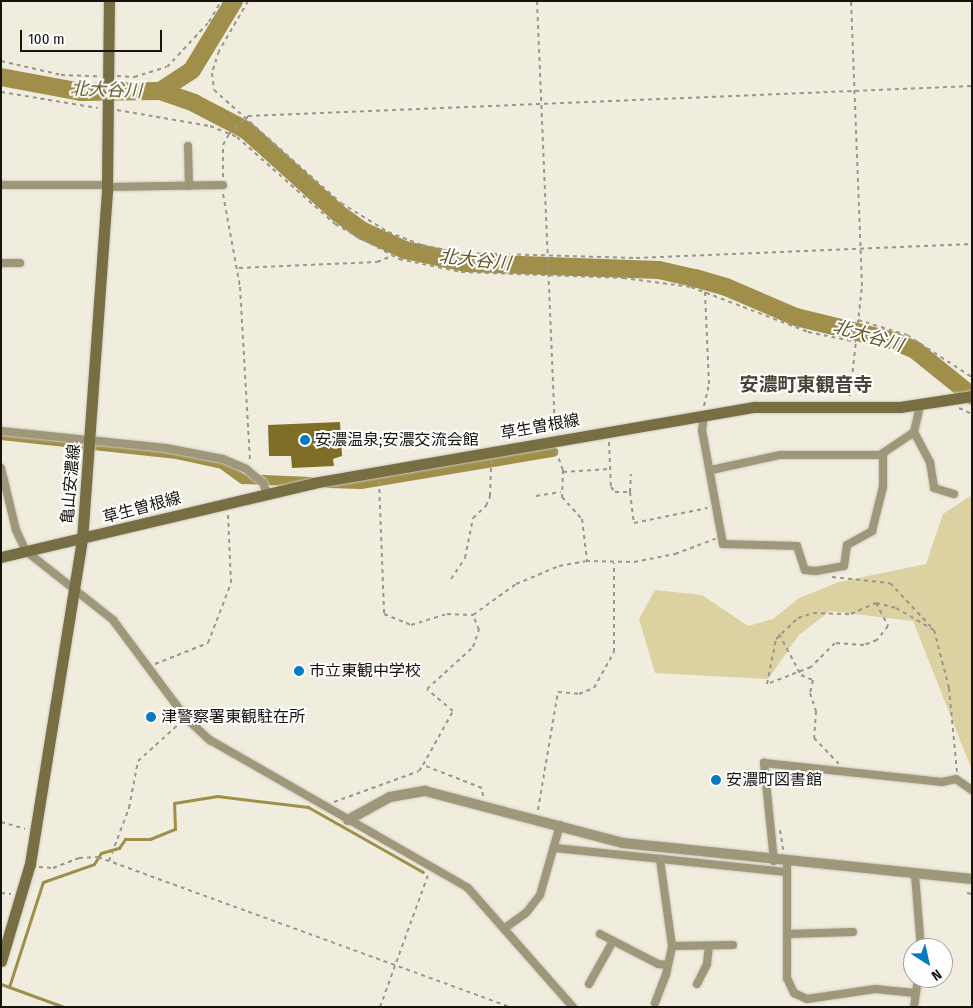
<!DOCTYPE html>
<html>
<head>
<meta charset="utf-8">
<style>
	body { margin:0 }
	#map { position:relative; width:973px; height:1008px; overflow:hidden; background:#f0ecde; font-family:"Fira Sans Condensed","Noto Sans JP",sans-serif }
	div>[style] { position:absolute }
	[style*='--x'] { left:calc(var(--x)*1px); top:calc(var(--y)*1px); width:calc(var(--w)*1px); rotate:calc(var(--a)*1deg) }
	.green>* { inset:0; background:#dcd1a1 }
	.stream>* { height:3px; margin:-1.5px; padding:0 1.5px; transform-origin:1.5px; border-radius:1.5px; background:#9f8f4a }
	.canal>* { height:10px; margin:-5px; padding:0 5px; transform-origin:5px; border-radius:5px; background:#9f8f4a }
	.river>* { height:18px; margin:-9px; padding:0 9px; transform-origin:9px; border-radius:9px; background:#9f8f4a }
	.building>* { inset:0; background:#7e6e27 }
	.path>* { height:2px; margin-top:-1px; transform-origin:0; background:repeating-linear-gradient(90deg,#99968c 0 4px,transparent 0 8px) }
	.roads { filter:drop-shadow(0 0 1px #cdc9bd) drop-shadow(0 0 1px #cdc9bd) }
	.minor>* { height:8px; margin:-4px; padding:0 4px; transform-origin:4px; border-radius:4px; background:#9e977a }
	.tertiary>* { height:10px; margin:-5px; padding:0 5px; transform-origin:5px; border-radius:5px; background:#9e977a }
	.secondary>* { height:11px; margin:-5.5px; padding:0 5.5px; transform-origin:5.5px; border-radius:5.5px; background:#786e43 }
	.dots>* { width:14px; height:14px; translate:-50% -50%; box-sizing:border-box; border:2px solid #fff; border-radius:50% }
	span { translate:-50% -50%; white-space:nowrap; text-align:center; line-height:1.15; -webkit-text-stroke:4px #fff; paint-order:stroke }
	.street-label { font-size:16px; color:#15140f }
	.poi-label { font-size:16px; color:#15140f }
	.left { translate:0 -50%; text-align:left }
	.water-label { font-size:18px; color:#625621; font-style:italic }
	.quarter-label { font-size:19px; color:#474438; font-weight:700 }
	.frame { position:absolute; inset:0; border:2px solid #15140f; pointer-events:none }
	.north { position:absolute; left:903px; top:938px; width:50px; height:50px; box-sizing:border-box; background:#fff; border:1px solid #a1a19f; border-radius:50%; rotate:145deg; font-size:14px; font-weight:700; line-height:20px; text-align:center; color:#15140f }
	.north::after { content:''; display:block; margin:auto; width:18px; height:22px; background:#0679c3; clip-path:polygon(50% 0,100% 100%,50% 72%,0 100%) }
	.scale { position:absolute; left:20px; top:30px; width:142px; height:22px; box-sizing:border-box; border:2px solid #15140f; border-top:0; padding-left:6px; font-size:15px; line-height:18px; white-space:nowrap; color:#15140f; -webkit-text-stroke:4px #fff; paint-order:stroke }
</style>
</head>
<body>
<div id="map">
	<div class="green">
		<i style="clip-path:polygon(972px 495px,972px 770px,913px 621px,830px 611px,799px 635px,768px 679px,655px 673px,639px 619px,655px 590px,702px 595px,748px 626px,773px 619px,799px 598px,839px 582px,926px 564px,943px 514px)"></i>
	</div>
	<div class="stream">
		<i style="--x:1;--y:984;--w:67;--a:20.1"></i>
		<i style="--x:9;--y:987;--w:110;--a:-72.1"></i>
		<i style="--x:43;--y:882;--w:54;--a:-19.4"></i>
		<i style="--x:94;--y:864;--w:13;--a:-58"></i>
		<i style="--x:101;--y:853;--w:19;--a:-16"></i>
		<i style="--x:119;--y:848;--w:11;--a:-56"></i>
		<i style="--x:125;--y:839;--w:25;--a:0"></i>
		<i style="--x:150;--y:839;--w:27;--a:-22"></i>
		<i style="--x:175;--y:829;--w:26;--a:-92"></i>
		<i style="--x:174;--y:803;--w:44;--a:-9.2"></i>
		<i style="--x:217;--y:796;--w:92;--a:6.9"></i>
		<i style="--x:308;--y:807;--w:132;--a:29.5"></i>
	</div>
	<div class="canal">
		<i style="--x:1;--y:435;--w:177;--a:6.2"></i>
		<i style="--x:177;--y:454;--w:46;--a:12.5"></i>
		<i style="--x:222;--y:464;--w:26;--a:36"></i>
		<i style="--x:243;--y:479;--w:67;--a:2.6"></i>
		<i style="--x:329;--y:483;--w:32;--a:2"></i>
		<i style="--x:361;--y:484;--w:195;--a:-9.5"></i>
	</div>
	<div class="river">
		<i style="--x:1;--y:77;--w:81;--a:10.6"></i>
		<i style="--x:81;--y:92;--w:79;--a:-0.7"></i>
		<i style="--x:160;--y:91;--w:36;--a:19"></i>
		<i style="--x:194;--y:103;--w:59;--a:27.4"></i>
		<i style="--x:246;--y:130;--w:124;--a:42.1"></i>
		<i style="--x:338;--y:213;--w:31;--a:36"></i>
		<i style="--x:363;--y:231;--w:46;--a:24.3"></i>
		<i style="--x:405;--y:250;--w:62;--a:12"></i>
		<i style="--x:466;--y:263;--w:193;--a:2.1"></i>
		<i style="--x:659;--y:270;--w:37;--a:13"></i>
		<i style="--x:695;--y:278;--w:32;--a:16"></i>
		<i style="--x:726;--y:287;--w:76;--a:23.2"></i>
		<i style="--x:796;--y:317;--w:101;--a:13.8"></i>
		<i style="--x:894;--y:341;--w:23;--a:23"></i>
		<i style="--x:915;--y:350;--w:73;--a:38.9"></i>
		<i style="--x:160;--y:91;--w:38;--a:-33"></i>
		<i style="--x:192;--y:70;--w:81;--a:-58.7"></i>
	</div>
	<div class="building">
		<i style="clip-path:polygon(340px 422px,342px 456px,333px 459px,334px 466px,292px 468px,291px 456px,269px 456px,268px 425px)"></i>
	</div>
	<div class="path">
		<i style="--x:248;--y:1;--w:58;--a:120.1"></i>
		<i style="--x:219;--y:51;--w:23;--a:108"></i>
		<i style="--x:212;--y:73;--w:17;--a:83"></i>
		<i style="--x:214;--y:90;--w:170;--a:41.7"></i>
		<i style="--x:341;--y:203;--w:55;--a:31.7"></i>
		<i style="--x:388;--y:232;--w:36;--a:21"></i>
		<i style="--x:422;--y:245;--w:40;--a:12"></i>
		<i style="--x:461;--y:253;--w:175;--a:1.6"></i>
		<i style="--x:636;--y:258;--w:336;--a:-2.4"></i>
		<i style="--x:537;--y:1;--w:430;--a:87.6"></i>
		<i style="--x:1;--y:61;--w:62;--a:13.1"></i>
		<i style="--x:61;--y:75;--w:36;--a:2"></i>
		<i style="--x:117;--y:76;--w:17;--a:3"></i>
		<i style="--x:134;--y:77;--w:34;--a:-17"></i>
		<i style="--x:167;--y:67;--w:62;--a:-47"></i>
		<i style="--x:209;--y:22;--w:24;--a:-60"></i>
		<i style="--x:1;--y:92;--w:98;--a:9.4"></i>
		<i style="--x:117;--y:110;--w:94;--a:9.8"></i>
		<i style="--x:210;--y:126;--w:29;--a:22"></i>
		<i style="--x:237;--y:137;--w:131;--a:41.6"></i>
		<i style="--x:335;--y:224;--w:73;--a:28.7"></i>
		<i style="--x:399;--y:259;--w:63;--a:11.8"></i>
		<i style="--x:461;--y:272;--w:162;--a:2.1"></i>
		<i style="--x:623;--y:278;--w:69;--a:7.5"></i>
		<i style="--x:691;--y:287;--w:125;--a:21"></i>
		<i style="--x:808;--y:332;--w:49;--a:11.8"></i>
		<i style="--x:223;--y:177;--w:32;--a:-90"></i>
		<i style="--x:223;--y:145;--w:13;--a:-61"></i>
		<i style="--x:229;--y:134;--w:26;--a:-43"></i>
		<i style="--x:248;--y:116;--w:725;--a:-2.37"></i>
		<i style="--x:223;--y:194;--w:95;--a:79.6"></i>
		<i style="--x:240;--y:287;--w:175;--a:86.7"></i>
		<i style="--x:239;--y:268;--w:138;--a:-2.5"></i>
		<i style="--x:377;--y:262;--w:16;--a:-22"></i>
		<i style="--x:858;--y:320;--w:51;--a:17"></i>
		<i style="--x:907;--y:335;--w:77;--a:32.9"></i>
		<i style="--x:850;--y:396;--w:111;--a:-83.8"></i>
		<i style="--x:862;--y:286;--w:285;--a:-92.2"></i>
		<i style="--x:704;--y:406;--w:23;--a:-77"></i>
		<i style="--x:709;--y:384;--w:93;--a:-92.5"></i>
		<i style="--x:959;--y:408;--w:14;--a:25"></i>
		<i style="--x:609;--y:442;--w:45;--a:87.5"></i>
		<i style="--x:611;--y:487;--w:6;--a:51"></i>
		<i style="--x:615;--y:492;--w:15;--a:0"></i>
		<i style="--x:630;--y:492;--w:31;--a:83"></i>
		<i style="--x:634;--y:523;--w:75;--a:-11.6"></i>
		<i style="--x:556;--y:451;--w:20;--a:70"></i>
		<i style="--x:563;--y:470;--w:27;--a:92"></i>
		<i style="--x:562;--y:497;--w:30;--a:48"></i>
		<i style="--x:582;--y:519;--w:42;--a:83.2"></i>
		<i style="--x:563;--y:472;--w:47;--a:-3.7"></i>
		<i style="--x:379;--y:481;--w:133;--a:87.8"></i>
		<i style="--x:384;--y:614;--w:29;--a:22"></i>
		<i style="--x:411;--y:625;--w:38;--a:-17"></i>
		<i style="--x:447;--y:614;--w:26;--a:2"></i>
		<i style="--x:630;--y:492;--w:18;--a:-87"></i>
		<i style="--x:536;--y:496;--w:25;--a:-9"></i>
		<i style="--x:832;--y:577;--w:58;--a:5.9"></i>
		<i style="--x:890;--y:583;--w:63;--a:46.9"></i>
		<i style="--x:451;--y:579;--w:25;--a:-56"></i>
		<i style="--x:465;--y:558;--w:41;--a:-78.7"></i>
		<i style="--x:473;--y:518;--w:18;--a:-43"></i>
		<i style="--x:486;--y:506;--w:11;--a:-68"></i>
		<i style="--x:490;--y:496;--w:35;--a:-88"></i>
		<i style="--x:876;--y:603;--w:26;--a:62"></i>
		<i style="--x:888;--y:626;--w:18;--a:128"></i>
		<i style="--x:877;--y:640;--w:14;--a:159"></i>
		<i style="--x:864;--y:645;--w:29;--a:-176"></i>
		<i style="--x:835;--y:643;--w:34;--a:135"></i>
		<i style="--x:811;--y:667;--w:47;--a:158.9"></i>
		<i style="--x:767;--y:684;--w:46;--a:-78.7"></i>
		<i style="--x:776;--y:639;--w:30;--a:-44"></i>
		<i style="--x:798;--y:618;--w:16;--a:-18"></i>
		<i style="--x:813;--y:613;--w:38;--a:2"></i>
		<i style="--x:851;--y:614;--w:27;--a:-24"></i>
		<i style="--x:876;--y:603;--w:21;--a:14"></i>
		<i style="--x:896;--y:608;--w:44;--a:30.1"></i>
		<i style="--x:934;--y:630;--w:60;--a:75.5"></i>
		<i style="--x:949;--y:688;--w:84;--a:84.6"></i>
		<i style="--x:779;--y:634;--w:47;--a:61.8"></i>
		<i style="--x:801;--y:675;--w:13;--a:23"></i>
		<i style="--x:813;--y:680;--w:13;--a:103"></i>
		<i style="--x:810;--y:693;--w:19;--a:72"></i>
		<i style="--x:816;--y:711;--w:27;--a:94"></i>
		<i style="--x:814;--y:738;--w:36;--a:46"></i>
		<i style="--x:155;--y:664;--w:57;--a:-21.6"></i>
		<i style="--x:208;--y:643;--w:64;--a:-69"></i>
		<i style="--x:231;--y:583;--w:68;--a:-92.5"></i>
		<i style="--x:483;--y:796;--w:8;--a:-97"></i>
		<i style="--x:482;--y:788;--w:63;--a:-158.7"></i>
		<i style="--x:423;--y:765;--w:62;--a:-60.9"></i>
		<i style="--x:453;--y:711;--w:34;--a:-140"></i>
		<i style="--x:427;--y:689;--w:62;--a:-42.4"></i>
		<i style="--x:473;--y:647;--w:18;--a:-71"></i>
		<i style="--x:479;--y:630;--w:16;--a:-112"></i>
		<i style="--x:473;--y:615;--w:53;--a:-35.8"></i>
		<i style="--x:516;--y:584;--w:47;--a:-22.7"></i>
		<i style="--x:559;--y:566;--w:27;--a:-10"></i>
		<i style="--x:586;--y:561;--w:48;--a:1.2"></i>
		<i style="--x:634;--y:562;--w:42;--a:-11"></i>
		<i style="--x:675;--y:554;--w:43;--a:-20.6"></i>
		<i style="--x:334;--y:802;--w:90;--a:-20"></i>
		<i style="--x:419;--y:771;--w:7;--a:-56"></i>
		<i style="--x:538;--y:810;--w:120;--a:-80.4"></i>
		<i style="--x:558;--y:692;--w:21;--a:5"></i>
		<i style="--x:579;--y:694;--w:16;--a:-22"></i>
		<i style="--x:594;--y:688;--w:41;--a:-60.9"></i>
		<i style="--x:614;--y:652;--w:89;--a:-90"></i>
		<i style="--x:1;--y:822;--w:25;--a:16"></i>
		<i style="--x:780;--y:830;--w:20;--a:81"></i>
		<i style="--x:109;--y:861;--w:57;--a:-69.3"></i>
		<i style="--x:129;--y:808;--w:48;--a:-79.2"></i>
		<i style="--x:138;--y:761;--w:55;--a:-42.1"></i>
		<i style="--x:39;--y:867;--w:14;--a:4"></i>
		<i style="--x:53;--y:868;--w:28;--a:-21"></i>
		<i style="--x:79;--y:858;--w:19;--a:-3"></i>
		<i style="--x:98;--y:857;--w:439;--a:20"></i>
		<i style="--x:1;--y:893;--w:10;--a:6"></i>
		<i style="--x:967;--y:893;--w:5;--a:11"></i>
		<i style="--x:380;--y:1007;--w:140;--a:-70"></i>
	</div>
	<div class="roads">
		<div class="minor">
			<i style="--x:188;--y:146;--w:40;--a:88.6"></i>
			<i style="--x:1;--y:185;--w:106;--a:0"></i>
			<i style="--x:107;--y:187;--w:116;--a:-1"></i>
			<i style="--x:1;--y:263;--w:19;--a:0"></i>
			<i style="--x:704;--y:416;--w:14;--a:98"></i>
			<i style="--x:702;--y:430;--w:116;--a:79.6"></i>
			<i style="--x:723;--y:544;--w:74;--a:1.5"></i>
			<i style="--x:797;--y:546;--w:25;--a:72"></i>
			<i style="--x:805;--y:570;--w:11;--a:5"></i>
			<i style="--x:816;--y:571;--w:28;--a:-10"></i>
			<i style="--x:844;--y:566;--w:21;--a:-82"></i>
			<i style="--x:847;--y:545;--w:29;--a:-29"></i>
			<i style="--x:872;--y:531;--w:45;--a:-76"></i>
			<i style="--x:883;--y:487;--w:34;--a:-90"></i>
			<i style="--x:883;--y:453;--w:37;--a:-34"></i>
			<i style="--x:914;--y:432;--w:28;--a:-77"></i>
			<i style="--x:1;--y:431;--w:166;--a:5.9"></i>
			<i style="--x:166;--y:448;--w:58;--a:10.9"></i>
			<i style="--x:223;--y:459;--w:25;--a:23"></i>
			<i style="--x:246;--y:469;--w:22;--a:39"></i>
			<i style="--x:263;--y:483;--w:11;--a:68"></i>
			<i style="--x:914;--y:432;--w:34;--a:62"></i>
			<i style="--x:930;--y:462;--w:26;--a:81"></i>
			<i style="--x:934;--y:488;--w:21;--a:17"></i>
			<i style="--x:1;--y:468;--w:64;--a:76.4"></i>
			<i style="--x:16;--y:530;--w:23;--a:65"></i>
			<i style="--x:26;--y:551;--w:111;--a:38.4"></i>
			<i style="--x:113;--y:620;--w:122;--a:53.3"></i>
			<i style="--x:186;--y:718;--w:33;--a:43"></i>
			<i style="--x:210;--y:740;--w:297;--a:29.8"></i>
			<i style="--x:468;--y:888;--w:159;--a:48.6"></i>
			<i style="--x:711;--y:470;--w:71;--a:-12.3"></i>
			<i style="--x:780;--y:455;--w:103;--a:0"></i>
			<i style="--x:554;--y:848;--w:232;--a:5.9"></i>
			<i style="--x:774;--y:861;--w:99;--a:-95.8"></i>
			<i style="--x:764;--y:763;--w:179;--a:6.1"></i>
			<i style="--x:942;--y:782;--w:14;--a:-12"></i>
			<i style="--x:956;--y:779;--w:19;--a:35"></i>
			<i style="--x:787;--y:862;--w:116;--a:90"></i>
			<i style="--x:787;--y:978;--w:17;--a:65"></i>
			<i style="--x:794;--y:993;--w:14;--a:25"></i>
			<i style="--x:807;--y:999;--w:69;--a:-8.4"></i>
			<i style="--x:875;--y:989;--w:40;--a:5.7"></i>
			<i style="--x:915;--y:875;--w:73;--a:85.3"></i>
			<i style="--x:505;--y:928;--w:26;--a:-36"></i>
			<i style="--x:526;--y:913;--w:23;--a:-52"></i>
			<i style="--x:540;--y:895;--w:73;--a:-74.1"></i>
			<i style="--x:600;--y:934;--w:65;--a:27.3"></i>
			<i style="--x:658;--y:964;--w:10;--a:6"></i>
			<i style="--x:787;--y:934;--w:66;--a:-1.7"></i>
			<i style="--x:672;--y:946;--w:61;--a:-0.9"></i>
			<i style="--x:589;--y:984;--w:47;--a:-60.7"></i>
			<i style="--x:697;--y:984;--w:22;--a:-63"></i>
			<i style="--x:707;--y:964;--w:18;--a:-84"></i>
			<i style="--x:655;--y:1003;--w:30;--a:-69"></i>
			<i style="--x:666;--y:975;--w:30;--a:-78"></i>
			<i style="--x:672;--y:946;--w:88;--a:-97.9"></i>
			<i style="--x:914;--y:1007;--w:29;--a:-82"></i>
		</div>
		<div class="tertiary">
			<i style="--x:348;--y:820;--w:48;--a:-28.7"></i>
			<i style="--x:390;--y:797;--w:36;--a:-10"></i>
			<i style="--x:425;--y:791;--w:205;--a:14.7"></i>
			<i style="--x:623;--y:843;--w:351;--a:5.9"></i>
		</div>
		<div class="secondary">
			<i style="--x:1;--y:557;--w:321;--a:-13.3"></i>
			<i style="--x:313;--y:483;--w:448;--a:-9.8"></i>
			<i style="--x:754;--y:407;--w:146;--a:0"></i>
			<i style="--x:900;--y:407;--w:73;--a:-8.7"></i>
			<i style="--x:1;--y:961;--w:101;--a:-73.4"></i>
			<i style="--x:30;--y:864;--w:328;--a:-80.9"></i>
			<i style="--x:82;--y:540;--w:354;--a:-85.9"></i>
			<i style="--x:107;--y:187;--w:186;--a:-89.4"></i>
		</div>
	</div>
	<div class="dots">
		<i style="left:305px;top:440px;background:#0679c3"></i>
		<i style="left:299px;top:671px;background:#0679c3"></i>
		<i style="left:151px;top:717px;background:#0679c3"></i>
		<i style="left:716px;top:780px;background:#0679c3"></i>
	</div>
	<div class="street-label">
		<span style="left:540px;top:427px;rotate:-10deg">草生曽根線</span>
		<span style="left:71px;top:484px;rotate:-85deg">亀山安濃線</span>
		<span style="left:142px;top:508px;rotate:-15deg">草生曽根線</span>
	</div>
	<div class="poi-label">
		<span class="left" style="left:315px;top:440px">安濃温泉;安濃交流会館</span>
		<span class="left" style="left:309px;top:671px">市立東観中学校</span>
		<span class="left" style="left:161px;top:717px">津警察署東観駐在所</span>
		<span class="left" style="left:726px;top:780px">安濃町図書館</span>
	</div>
	<div class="water-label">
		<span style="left:106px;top:90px;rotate:2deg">北大谷川</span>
		<span style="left:475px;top:260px;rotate:6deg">北大谷川</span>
		<span style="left:868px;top:336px;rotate:16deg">北大谷川</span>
	</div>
	<div class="quarter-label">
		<span style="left:806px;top:385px">安濃町東観音寺</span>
	</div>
	<div class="frame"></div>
	<div class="north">N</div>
	<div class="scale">100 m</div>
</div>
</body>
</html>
